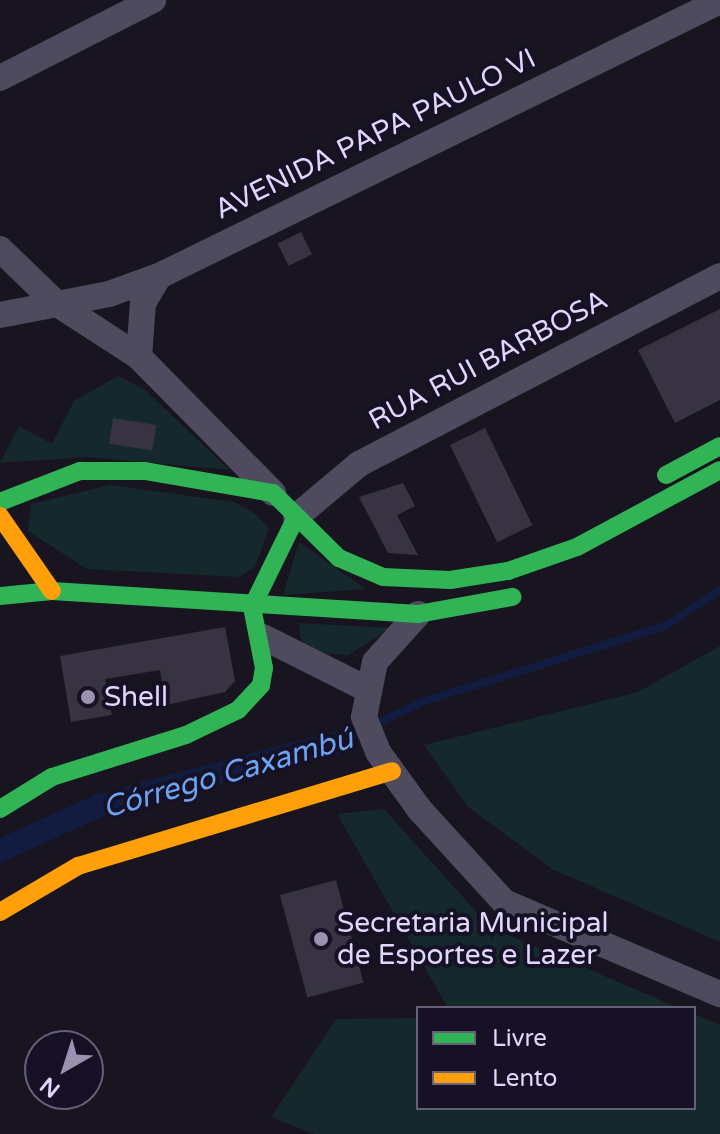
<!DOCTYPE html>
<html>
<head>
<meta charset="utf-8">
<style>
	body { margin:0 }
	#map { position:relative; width:720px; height:1134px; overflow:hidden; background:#181520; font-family:"Varela Round",sans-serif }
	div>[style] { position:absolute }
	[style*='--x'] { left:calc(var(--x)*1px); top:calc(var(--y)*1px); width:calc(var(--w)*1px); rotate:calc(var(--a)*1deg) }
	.green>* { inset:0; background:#15282b }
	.water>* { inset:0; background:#111c40 }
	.stream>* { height:8px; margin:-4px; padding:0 4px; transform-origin:4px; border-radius:4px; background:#111c40 }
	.building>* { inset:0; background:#383342; transform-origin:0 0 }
	.street>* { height:26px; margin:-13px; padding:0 13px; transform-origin:13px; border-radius:13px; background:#4e4b5f }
	.fast>* { height:18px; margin:-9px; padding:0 9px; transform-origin:9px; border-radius:9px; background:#30b455 }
	.slow>* { height:18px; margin:-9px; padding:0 9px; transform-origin:9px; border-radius:9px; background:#ff9f0a }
	.dots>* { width:22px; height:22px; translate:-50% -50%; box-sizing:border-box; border:4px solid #161124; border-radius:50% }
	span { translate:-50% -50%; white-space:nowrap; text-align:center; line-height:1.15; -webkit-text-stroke:8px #161124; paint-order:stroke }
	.street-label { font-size:28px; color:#e0d7fc }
	.poi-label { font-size:28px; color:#e0d7fc }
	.left { translate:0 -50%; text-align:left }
	.water-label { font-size:30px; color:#6da3f3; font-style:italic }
	.legend { position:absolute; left:416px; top:1006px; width:280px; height:104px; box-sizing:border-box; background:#161124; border:2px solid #67607a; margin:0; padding:10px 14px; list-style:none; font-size:24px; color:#e0d7fc }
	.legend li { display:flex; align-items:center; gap:16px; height:40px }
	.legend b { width:40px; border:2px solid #67607a }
	.north { position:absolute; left:24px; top:1030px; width:80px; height:80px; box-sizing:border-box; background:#161124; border:2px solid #67607a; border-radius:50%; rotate:219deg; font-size:22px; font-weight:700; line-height:32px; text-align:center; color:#e0d7fc }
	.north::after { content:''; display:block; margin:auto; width:28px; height:36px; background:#9a93af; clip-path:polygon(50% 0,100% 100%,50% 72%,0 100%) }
</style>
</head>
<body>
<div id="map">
	<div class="green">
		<i style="clip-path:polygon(118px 376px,145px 390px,230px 470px,88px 457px,0 463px,19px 426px,52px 444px,74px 401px)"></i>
		<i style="clip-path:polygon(110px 485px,234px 502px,254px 513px,269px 528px,255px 567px,239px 577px,87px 569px,28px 531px,31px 504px)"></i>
		<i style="clip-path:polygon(299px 542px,366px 589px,283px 595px)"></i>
		<i style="clip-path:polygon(299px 623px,392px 628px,348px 655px,317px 653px,301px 640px)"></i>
		<i style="clip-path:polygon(720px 646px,720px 942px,552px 869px,468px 807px,424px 745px,638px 692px)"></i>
		<i style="clip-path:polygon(384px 809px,490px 927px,679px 1008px,448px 1008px,337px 814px)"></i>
		<i style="clip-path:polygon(694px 1014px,720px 1025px,720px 1134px,314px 1134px,271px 1117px,336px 1019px,418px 1018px,418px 1108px,694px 1108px)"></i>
	</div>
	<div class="water">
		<i style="clip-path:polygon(336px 731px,346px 753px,124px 807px,0 863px,0 838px,97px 794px)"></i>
	</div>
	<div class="stream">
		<i style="--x:331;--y:746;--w:101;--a:-25.8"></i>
		<i style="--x:422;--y:702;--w:257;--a:-17.4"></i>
		<i style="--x:667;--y:625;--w:64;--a:-33.4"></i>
	</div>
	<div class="building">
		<i style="left:301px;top:232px;width:25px;height:26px;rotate:64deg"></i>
		<i style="clip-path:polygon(720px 309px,720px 400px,675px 423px,638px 350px)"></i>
		<i style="left:113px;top:418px;width:44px;height:26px;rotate:9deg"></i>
		<i style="left:485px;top:428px;width:108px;height:39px;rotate:64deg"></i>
		<i style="clip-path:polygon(403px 483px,415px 506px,397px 515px,418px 555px,388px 553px,359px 497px)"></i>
		<i style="clip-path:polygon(225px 627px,235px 681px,225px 692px,166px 705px,160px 670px,105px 679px,112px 715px,71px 722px,60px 656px)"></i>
		<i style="left:336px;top:880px;width:106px;height:58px;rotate:75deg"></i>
	</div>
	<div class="street">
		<i style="--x:0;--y:78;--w:172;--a:-27"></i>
		<i style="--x:0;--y:249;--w:78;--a:44"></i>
		<i style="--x:56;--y:303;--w:99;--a:33"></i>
		<i style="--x:139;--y:357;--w:191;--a:45.4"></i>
		<i style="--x:0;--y:315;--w:111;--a:-10.9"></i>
		<i style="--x:109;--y:294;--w:53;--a:-19.8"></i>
		<i style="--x:159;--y:276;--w:625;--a:-26.11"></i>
		<i style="--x:139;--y:357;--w:54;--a:-85.8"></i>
		<i style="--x:143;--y:303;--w:31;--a:-59"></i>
		<i style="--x:296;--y:517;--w:82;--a:-40.1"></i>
		<i style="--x:359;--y:464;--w:407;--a:-27.5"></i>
		<i style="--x:418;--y:614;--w:64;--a:131.9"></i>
		<i style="--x:375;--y:662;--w:56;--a:101.3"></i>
		<i style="--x:364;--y:717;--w:38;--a:68"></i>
		<i style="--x:378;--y:752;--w:72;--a:54.1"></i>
		<i style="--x:420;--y:810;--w:125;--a:47.6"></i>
		<i style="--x:504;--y:902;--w:235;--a:23.1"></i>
		<i style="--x:263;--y:637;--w:114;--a:26.6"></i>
	</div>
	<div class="fast">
		<i style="--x:666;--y:475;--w:61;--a:-28.2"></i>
		<i style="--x:0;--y:502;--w:86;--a:-21.2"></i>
		<i style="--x:80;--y:471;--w:65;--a:0"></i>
		<i style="--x:145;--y:471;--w:130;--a:9.8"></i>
		<i style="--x:273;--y:493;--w:93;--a:44.6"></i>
		<i style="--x:339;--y:558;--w:48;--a:23.4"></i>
		<i style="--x:383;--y:577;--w:67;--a:2.6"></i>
		<i style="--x:450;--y:580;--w:59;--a:-8.8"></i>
		<i style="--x:508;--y:571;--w:73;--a:-19.2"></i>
		<i style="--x:577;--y:547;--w:162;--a:-28.3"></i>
		<i style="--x:0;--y:596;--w:52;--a:-5.5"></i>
		<i style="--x:52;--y:591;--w:367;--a:3.6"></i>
		<i style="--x:418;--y:614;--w:96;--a:-10.3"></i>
		<i style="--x:252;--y:607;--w:100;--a:-63.9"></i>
		<i style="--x:0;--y:809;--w:61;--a:-31.6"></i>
		<i style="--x:52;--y:777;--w:140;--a:-17.4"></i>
		<i style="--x:186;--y:735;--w:58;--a:-25.7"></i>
		<i style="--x:238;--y:710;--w:34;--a:-47"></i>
		<i style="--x:261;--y:685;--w:17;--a:-80"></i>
		<i style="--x:264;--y:668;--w:62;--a:-101.1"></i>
	</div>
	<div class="slow">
		<i style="--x:0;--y:516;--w:91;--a:55.3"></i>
		<i style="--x:0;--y:912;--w:91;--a:-30.5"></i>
		<i style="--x:78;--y:866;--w:328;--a:-16.8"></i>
	</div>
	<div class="dots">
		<i style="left:88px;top:697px;background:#9a93af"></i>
		<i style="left:321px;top:939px;background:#9a93af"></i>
	</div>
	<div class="street-label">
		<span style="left:375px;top:134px;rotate:-26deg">AVENIDA PAPA PAULO VI</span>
		<span style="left:488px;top:360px;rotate:-28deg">RUA RUI BARBOSA</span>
	</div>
	<div class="poi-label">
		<span class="left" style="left:104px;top:697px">Shell</span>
		<span class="left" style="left:337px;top:939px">Secretaria Municipal<br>de Esportes e Lazer</span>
	</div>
	<div class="water-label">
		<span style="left:228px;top:774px;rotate:-16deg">Córrego Caxambú</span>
	</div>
	<ul class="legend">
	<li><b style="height:10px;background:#30b455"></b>Livre</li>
	<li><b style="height:10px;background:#ff9f0a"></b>Lento</li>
	</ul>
	<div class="north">N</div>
</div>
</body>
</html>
